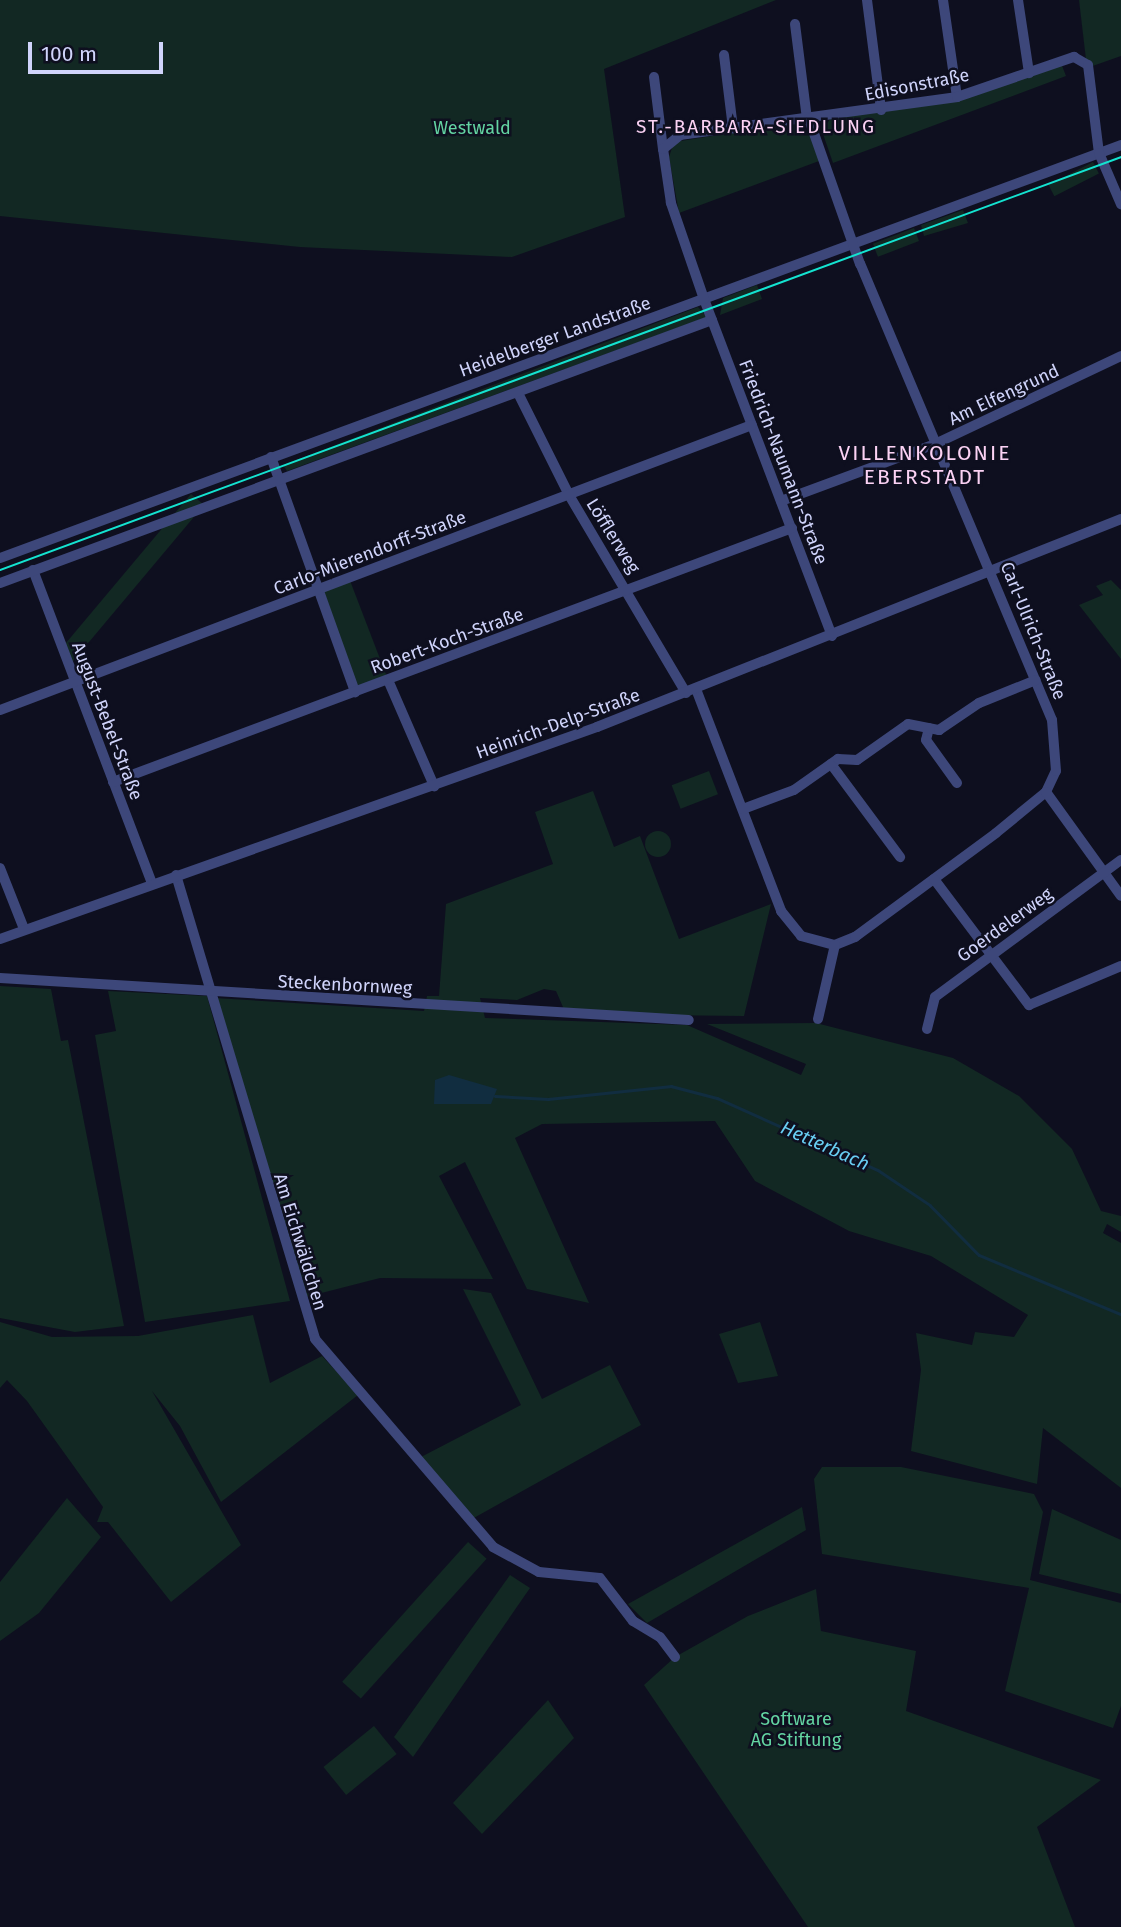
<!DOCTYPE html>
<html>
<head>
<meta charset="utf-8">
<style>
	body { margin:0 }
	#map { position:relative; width:1121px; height:1927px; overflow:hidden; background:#0e0f1f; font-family:"Fira Sans",sans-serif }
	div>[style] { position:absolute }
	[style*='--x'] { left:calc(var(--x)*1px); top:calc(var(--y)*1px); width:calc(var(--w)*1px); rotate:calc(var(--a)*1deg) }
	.green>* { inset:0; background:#122823; transform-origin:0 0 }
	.round { border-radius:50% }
	.water>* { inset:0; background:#112d40 }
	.stream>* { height:2.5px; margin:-1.25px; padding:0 1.25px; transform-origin:1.25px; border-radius:1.25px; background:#112d40 }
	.minor>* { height:10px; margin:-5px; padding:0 5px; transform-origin:5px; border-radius:5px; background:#3d477a }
	.tram>* { height:2px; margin:-1px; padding:0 1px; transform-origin:1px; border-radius:1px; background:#14e3d0 }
	span { translate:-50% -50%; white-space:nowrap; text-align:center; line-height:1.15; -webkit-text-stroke:5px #0e0f1f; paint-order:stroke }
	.street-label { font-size:18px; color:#d0d4fb }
	.park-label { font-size:18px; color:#63d4a2 }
	.neighbourhood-label { font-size:19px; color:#fbd2f4; letter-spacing:2px }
	.water-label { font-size:19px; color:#68cdf2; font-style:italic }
	.quarter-label { font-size:21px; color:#fbd2f4; letter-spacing:2px }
	.scale { position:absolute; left:28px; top:42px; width:135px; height:32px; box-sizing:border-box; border:4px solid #d0d4fb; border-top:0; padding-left:9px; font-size:21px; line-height:24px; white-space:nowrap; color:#d0d4fb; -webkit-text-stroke:5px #0e0f1f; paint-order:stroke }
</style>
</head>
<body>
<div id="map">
	<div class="green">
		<i style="clip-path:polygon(0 0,776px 0,604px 69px,625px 217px,512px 257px,300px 247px,0 216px)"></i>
		<i style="clip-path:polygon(1079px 0,1121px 0,1121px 56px,1087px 68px)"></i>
		<i style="clip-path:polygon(1061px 63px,1066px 76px,833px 163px,822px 131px,830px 119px,958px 100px)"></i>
		<i style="clip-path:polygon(795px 123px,810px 134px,819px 161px,679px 213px,669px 157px,674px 142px)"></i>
		<i style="left:1093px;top:162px;width:13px;height:50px;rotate:63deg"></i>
		<i style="clip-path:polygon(963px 210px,968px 223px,924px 236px,921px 225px)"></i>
		<i style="left:914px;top:228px;width:14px;height:44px;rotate:69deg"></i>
		<i style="clip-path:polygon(757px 285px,762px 299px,720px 315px,723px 298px)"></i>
		<i style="clip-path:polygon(698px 307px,707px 317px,287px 471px,283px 465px)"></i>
		<i style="left:191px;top:494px;width:17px;height:204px;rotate:40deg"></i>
		<i style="left:349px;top:578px;width:109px;height:33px;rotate:69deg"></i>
		<i style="clip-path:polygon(1111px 580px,1121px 590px,1121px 659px,1079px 605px,1103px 595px,1096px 586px)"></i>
		<i style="left:709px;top:771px;width:25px;height:40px;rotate:69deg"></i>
		<i style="clip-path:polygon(593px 791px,614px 847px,640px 836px,679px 939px,771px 904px,744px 1016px,566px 1014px,556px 991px,544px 989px,517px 1000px,480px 998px,485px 1018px,687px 1025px,801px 1075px,806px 1064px,707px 1024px,816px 1023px,953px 1058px,1019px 1096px,1072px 1149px,1101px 1211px,1121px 1216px,1121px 1232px,1107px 1224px,1103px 1233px,1121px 1243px,1121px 1488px,1043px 1428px,1037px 1484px,911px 1451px,921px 1370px,916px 1333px,972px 1345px,975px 1332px,1014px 1337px,1028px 1315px,931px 1256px,849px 1231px,755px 1181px,715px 1121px,542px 1124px,515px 1138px,589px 1303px,527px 1289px,465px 1162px,439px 1176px,493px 1279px,380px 1278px,302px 1298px,215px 998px,424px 1011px,427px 996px,439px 996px,446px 904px,553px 864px,535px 812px)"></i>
		<i class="round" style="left:645px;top:831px;width:26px;height:26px"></i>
		<i style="clip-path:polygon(0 986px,51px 989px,61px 1041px,68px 1040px,124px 1326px,75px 1332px,0 1318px)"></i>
		<i style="clip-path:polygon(108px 991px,207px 996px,290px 1301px,145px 1322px,95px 1035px,116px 1031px)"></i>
		<i style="clip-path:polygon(463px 1289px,491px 1293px,542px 1399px,610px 1365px,641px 1425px,472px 1519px,421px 1457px,521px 1405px)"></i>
		<i style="clip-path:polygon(253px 1315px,270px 1383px,322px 1356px,358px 1395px,221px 1502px,180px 1426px,152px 1391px,241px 1545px,171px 1602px,108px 1522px,97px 1522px,103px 1507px,27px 1401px,7px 1380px,0 1388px,0 1322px,52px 1337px,138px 1336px)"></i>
		<i style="clip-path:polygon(760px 1322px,778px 1376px,738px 1383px,719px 1334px)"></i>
		<i style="clip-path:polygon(822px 1467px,901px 1467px,1034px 1494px,1043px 1512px,1030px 1580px,1121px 1603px,1121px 1706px,1113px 1728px,1005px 1691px,1029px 1588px,822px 1554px,814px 1479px)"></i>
		<i style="clip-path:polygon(67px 1498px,101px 1537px,39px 1613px,0 1641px,0 1582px)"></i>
		<i style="clip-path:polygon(802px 1507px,806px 1530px,647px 1623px,628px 1604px)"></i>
		<i style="clip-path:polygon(1052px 1509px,1121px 1540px,1121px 1594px,1039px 1574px)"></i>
		<i style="left:468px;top:1542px;width:25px;height:188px;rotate:42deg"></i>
		<i style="clip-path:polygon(510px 1575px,530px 1588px,413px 1757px,394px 1737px)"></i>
		<i style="clip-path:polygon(816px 1589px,821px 1631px,916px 1651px,906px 1711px,1101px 1780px,1037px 1827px,1075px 1927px,808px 1927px,644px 1685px,675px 1657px,748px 1616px)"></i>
		<i style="clip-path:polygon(548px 1700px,574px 1738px,482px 1834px,453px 1803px)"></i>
		<i style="left:374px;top:1726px;width:36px;height:65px;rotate:51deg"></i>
	</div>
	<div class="water">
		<i style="clip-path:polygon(449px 1075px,497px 1089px,491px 1104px,434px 1104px,435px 1080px)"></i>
	</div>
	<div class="stream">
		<i style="--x:495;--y:1096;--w:53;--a:3.2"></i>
		<i style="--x:548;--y:1099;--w:124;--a:-6"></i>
		<i style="--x:671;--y:1086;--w:48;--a:14.6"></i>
		<i style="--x:717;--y:1098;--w:176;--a:24.1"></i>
		<i style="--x:878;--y:1170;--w:63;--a:33.9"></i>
		<i style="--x:930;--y:1205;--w:70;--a:45.6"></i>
		<i style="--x:979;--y:1255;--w:154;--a:22.6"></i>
	</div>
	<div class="minor">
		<i style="--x:867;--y:0;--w:111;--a:82.7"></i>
		<i style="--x:943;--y:0;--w:98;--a:81.8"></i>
		<i style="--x:1018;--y:0;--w:74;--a:81.4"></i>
		<i style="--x:795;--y:24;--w:96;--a:82.8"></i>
		<i style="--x:724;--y:55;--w:74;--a:83"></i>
		<i style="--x:654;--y:77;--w:73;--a:82.9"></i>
		<i style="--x:518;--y:393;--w:114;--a:63.4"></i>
		<i style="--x:569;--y:495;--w:230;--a:59.4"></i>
		<i style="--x:271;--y:457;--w:250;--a:70.3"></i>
		<i style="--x:781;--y:501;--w:164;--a:-20.3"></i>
		<i style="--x:935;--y:444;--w:206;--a:-25.3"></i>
		<i style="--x:0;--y:558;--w:1195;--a:-20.22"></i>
		<i style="--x:33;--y:570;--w:335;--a:69.2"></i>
		<i style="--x:0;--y:583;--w:759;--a:-20.27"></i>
		<i style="--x:832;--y:636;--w:360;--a:-110.8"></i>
		<i style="--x:704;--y:299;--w:102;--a:-109"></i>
		<i style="--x:671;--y:203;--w:55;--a:-98.4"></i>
		<i style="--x:663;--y:149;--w:22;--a:-39"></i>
		<i style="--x:680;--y:135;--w:280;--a:-7.8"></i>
		<i style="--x:957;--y:97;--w:124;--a:-18.9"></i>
		<i style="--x:1074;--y:57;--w:16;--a:30"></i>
		<i style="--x:1088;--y:65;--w:89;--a:82.9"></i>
		<i style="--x:1099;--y:153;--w:56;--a:66.7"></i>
		<i style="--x:388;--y:680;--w:116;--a:66.5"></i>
		<i style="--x:696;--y:689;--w:238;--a:69"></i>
		<i style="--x:781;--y:911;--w:32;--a:51"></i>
		<i style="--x:801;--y:936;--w:35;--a:15"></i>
		<i style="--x:835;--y:945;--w:22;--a:-22"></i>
		<i style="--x:855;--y:937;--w:175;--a:-36.4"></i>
		<i style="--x:996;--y:833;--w:65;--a:-39.4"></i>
		<i style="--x:1046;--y:792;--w:23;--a:-65"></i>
		<i style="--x:1056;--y:771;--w:51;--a:-94.5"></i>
		<i style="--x:1052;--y:720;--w:495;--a:-112.8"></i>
		<i style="--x:860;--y:264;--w:154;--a:-109.4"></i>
		<i style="--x:0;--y:710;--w:804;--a:-20.76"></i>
		<i style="--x:929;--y:728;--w:12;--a:104"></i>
		<i style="--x:926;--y:740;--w:53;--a:54.2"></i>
		<i style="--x:831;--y:764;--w:116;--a:53.4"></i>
		<i style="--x:113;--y:782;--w:725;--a:-20.51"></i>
		<i style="--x:1046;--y:792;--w:128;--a:54.2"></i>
		<i style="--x:743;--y:809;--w:54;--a:-20.4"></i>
		<i style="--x:794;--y:790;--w:54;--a:-35.2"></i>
		<i style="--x:838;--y:759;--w:19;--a:3"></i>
		<i style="--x:857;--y:760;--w:62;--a:-35.2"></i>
		<i style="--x:908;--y:724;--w:32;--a:11"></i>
		<i style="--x:939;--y:730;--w:48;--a:-34"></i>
		<i style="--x:979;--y:703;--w:61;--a:-22"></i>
		<i style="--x:0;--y:868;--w:66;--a:68.5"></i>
		<i style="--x:176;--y:875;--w:484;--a:73.3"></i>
		<i style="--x:315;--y:1339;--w:274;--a:49.4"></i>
		<i style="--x:493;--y:1547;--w:52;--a:28.5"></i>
		<i style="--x:539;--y:1572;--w:61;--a:5.6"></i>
		<i style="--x:600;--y:1578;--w:54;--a:52.5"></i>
		<i style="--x:633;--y:1621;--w:31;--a:31"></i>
		<i style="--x:660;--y:1637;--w:25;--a:53"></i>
		<i style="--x:934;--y:879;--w:158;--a:53"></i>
		<i style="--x:1029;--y:1005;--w:100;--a:-23"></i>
		<i style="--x:0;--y:939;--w:634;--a:-19.55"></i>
		<i style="--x:597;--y:727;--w:564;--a:-21.65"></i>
		<i style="--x:0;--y:978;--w:690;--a:3.49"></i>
		<i style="--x:818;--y:1019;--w:76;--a:-77.1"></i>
		<i style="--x:927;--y:1029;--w:33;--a:-76"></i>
		<i style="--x:935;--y:997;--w:231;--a:-36.4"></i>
	</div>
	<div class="tram">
		<i style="--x:0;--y:570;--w:1195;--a:-20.22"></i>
	</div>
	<div class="street-label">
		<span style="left:917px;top:85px;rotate:-11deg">Edisonstraße</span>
		<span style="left:555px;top:337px;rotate:-20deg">Heidelberger Landstraße</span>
		<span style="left:1004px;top:395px;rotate:-25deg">Am Elfengrund</span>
		<span style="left:783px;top:462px;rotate:69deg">Friedrich-Naumann-Straße</span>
		<span style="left:613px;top:536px;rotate:58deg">Löfflerweg</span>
		<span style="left:370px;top:553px;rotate:-21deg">Carlo-Mierendorff-Straße</span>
		<span style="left:1033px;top:631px;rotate:68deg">Carl-Ulrich-Straße</span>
		<span style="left:447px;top:641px;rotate:-20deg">Robert-Koch-Straße</span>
		<span style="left:107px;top:721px;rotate:69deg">August-Bebel-Straße</span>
		<span style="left:558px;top:724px;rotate:-20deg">Heinrich-Delp-Straße</span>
		<span style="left:1005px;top:925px;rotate:-36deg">Goerdelerweg</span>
		<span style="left:345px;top:985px;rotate:3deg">Steckenbornweg</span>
		<span style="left:300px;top:1242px;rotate:73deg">Am Eichwäldchen</span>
	</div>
	<div class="park-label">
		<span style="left:472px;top:128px">Westwald</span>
		<span style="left:796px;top:1730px">Software<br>AG Stiftung</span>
	</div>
	<div class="neighbourhood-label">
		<span style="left:756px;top:127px">ST.-BARBARA-SIEDLUNG</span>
	</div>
	<div class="water-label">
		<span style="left:825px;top:1146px;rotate:24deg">Hetterbach</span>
	</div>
	<div class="quarter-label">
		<span style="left:925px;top:465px">VILLENKOLONIE<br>EBERSTADT</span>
	</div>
	<div class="scale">100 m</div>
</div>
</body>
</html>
